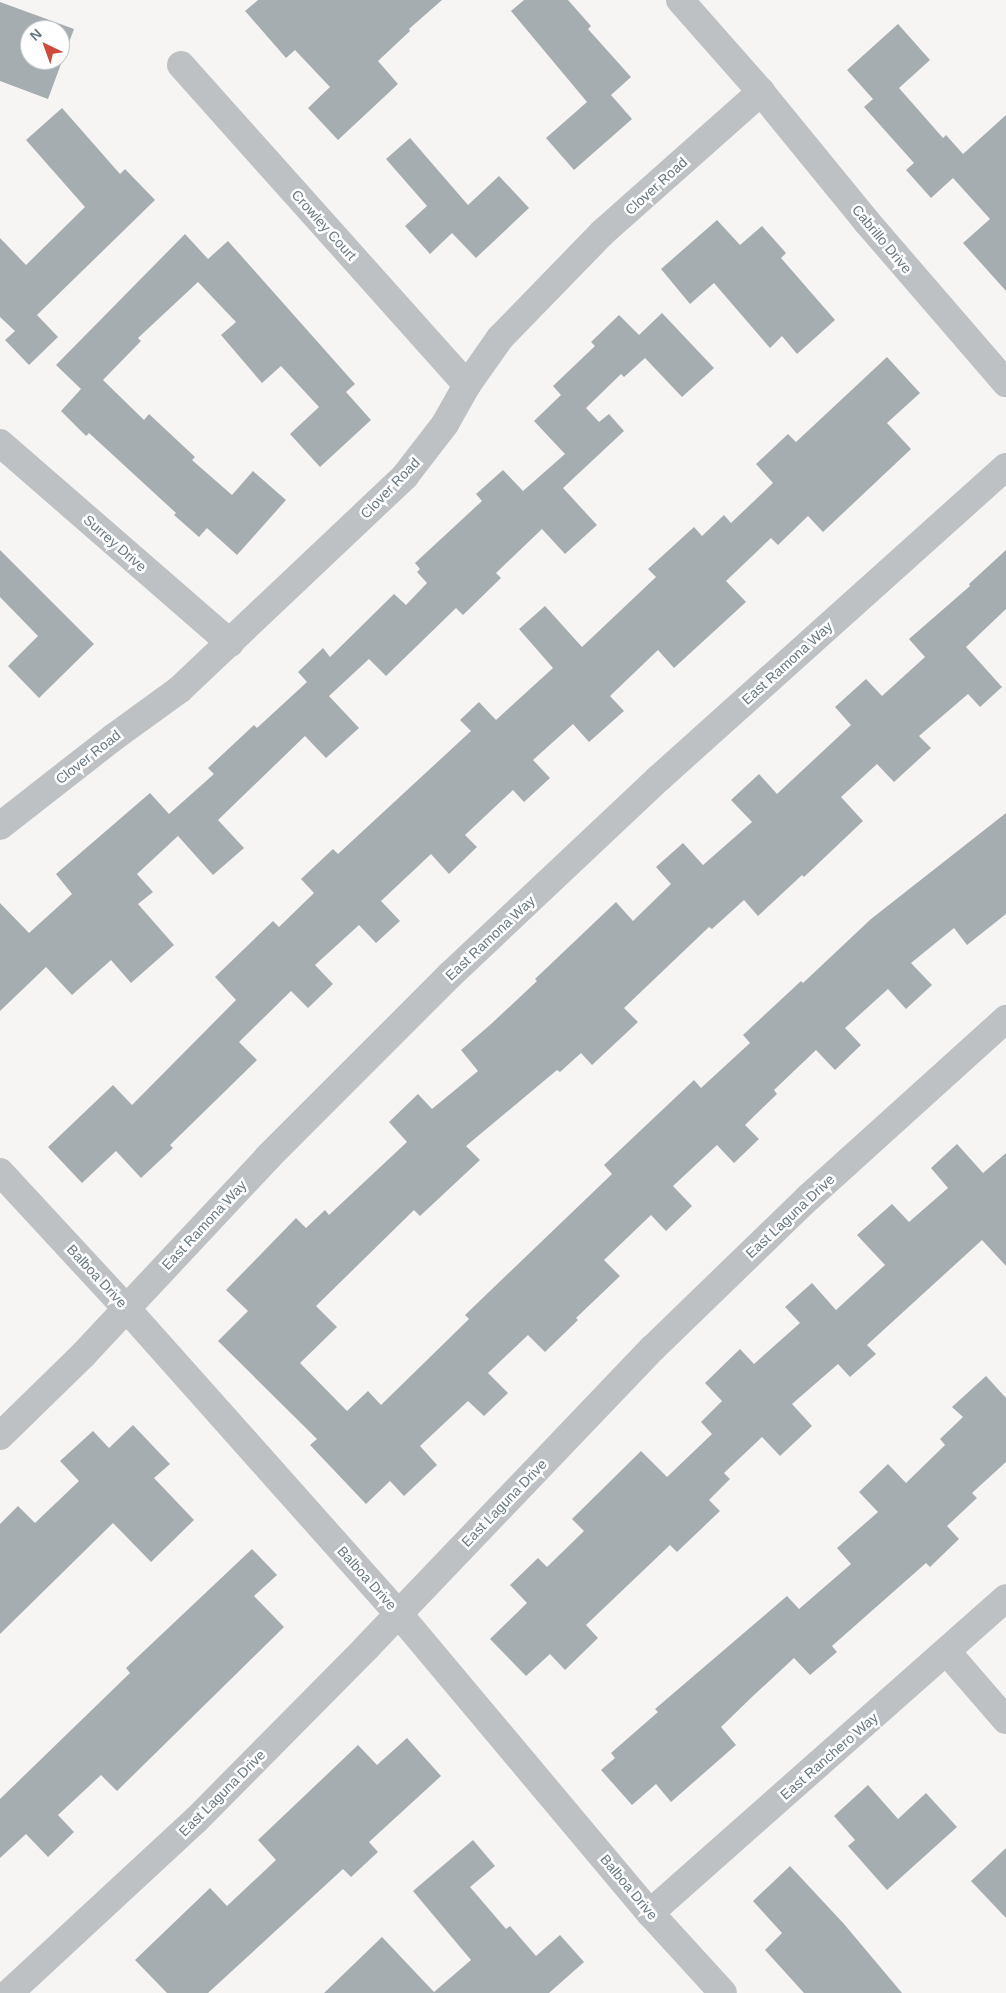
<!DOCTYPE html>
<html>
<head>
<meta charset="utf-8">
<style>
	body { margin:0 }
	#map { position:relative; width:1006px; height:1993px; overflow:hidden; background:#f6f5f3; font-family:Arial,sans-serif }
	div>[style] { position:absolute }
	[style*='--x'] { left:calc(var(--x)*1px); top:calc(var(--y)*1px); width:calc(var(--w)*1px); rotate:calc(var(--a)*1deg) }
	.building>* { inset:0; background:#a5adb1 }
	.minor>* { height:28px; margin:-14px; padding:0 14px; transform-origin:14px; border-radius:14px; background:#bdc1c4 }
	span { translate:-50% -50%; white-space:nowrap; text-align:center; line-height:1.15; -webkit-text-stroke:5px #fff; paint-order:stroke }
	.street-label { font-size:14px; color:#687880 }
	.north { position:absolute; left:20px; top:20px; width:50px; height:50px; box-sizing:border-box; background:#fff; border:1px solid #c3c9cc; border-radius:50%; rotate:318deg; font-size:14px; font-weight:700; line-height:20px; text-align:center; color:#687880 }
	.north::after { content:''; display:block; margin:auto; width:18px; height:22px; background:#cf4a3a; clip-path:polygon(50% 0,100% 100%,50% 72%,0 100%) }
</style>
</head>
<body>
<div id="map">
	<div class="building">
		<i style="clip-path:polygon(258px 0,442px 0,409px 29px,410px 31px,378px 61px,398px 84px,338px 140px,308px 108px,330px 87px,295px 50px,286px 58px,245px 11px)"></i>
		<i style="clip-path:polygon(524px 0,568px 0,591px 26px,588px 29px,631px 77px,611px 95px,632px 119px,574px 170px,546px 138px,587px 102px,511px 11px)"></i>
		<i style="clip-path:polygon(evenodd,0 2px,74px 29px,48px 99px,0 81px,0 2px,30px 30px,60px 30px,60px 60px,30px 60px,30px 30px)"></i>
		<i style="clip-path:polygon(898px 24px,930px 60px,899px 88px,943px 138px,946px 135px,963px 154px,1006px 115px,1006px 291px,963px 243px,990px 219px,953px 178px,931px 198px,906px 170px,914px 163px,864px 107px,873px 99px,847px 70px)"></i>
		<i style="clip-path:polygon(62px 108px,120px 174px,125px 169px,155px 200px,37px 315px,58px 337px,29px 365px,5px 340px,15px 331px,0 317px,0 238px,26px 265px,85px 207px,26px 140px)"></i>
		<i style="clip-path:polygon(410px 138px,468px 205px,499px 176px,529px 208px,476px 258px,452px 233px,430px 254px,405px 226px,427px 206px,386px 159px)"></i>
		<i style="clip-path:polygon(717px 220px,740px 245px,762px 226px,786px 253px,781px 258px,835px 320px,797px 354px,782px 336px,770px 348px,714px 283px,690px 304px,661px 269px)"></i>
		<i style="clip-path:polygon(185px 234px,208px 259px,228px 241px,355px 384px,346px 392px,371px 420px,320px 467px,290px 434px,319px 407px,281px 366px,262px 383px,221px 335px,236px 322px,198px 282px,138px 338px,141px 341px,103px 380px,144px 420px,149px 414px,195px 457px,192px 460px,232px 495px,253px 471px,286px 500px,237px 555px,207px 528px,199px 537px,174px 515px,176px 513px,89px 433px,86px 436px,61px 411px,81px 389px,56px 365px)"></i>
		<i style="clip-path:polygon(662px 313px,714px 368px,682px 397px,645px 358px,624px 377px,621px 374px,586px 408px,599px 422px,609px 414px,624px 431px,563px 488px,597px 525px,565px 554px,542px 529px,496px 573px,501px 578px,463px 615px,456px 608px,386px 676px,369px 659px,329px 696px,359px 728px,326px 758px,305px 736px,218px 820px,244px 848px,213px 875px,178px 836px,137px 874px,153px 892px,138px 904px,174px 945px,131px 983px,111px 960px,72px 995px,46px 967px,0 1011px,0 903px,29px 933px,72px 894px,56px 874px,150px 793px,169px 814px,214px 774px,208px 768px,254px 725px,257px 728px,307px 682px,298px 672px,323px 648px,330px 657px,394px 594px,406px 605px,427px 583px,417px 572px,420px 569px,415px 563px,482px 501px,476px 494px,503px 470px,523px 491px,565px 454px,534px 421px,561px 395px,553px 386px,595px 346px,591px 342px,619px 315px,639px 335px)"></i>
		<i style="clip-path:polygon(887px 357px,920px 393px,887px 423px,911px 449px,823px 532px,808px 516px,778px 545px,771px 538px,726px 581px,746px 602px,674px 668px,658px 650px,610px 696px,624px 711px,589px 742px,573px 724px,533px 760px,550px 778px,524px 802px,513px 790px,465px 835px,477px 847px,449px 874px,431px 854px,381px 901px,400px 921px,376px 943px,359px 925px,315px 965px,333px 984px,308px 1008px,291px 991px,239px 1042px,257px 1060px,170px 1145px,173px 1148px,141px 1178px,116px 1151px,82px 1183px,48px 1147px,113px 1085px,132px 1105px,236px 1000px,215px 977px,273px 921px,279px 927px,314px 893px,301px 879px,333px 849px,338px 854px,471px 731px,460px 720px,479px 702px,496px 720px,553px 668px,519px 629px,545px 606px,582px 647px,656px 577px,648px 569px,694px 527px,702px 536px,724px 515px,731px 523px,773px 483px,756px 464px,788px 434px,796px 442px)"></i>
		<i style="clip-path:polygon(0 550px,94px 644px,39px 698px,8px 666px,38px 636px,0 597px)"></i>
		<i style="clip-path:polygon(1006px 550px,1006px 609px,966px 647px,1002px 687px,980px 707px,968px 694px,919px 736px,931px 748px,894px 782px,877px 764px,841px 797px,863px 821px,804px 877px,802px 875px,758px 916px,744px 900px,712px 929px,709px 927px,624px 1008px,638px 1022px,592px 1065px,581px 1053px,560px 1072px,557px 1070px,466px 1146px,480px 1160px,420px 1216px,414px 1210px,316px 1306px,337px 1327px,300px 1363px,347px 1411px,368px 1391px,381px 1405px,469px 1319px,465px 1315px,612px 1174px,604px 1165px,694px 1080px,701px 1088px,750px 1043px,743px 1035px,801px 981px,803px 983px,871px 919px,1006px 813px,1006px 914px,967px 945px,954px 928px,911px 963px,932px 985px,906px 1009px,888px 989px,845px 1028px,861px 1045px,835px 1070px,816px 1050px,774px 1090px,777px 1094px,745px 1125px,759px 1139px,734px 1163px,717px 1145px,673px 1186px,692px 1206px,666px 1231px,651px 1215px,604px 1260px,620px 1276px,576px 1318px,578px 1320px,545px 1352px,528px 1335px,488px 1373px,508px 1393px,484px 1416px,468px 1401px,420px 1446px,437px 1465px,404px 1496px,390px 1481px,366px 1504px,310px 1445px,317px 1439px,218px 1341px,248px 1311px,226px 1290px,296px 1218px,306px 1228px,325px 1210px,329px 1215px,407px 1142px,389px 1122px,418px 1094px,432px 1109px,478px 1071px,461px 1050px,490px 1025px,537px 981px,535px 979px,616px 902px,633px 921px,671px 884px,656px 867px,683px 843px,703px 865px,752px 822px,731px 800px,759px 774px,777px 794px,851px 725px,835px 707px,866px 679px,882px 696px,925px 657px,909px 639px,970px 586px,969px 584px)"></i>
		<i style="clip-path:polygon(957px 1144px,983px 1173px,1006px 1153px,1006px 1266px,982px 1240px,867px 1345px,876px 1354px,850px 1377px,838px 1364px,792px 1404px,812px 1426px,780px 1456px,762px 1437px,724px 1473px,730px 1479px,709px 1500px,720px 1511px,677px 1552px,670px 1545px,586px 1625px,598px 1638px,565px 1670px,550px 1654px,526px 1676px,490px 1639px,527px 1603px,510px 1585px,538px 1558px,547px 1567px,584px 1531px,572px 1519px,641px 1451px,667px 1477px,712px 1434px,701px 1422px,722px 1401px,705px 1383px,740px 1349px,754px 1364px,800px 1323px,785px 1307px,812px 1283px,836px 1310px,885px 1265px,857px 1235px,892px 1204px,909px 1222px,948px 1188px,931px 1168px)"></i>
		<i style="clip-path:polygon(986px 1376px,1006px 1398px,1006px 1462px,972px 1493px,977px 1498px,947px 1526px,959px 1539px,930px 1567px,926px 1563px,832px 1646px,837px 1652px,810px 1675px,794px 1658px,753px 1696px,721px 1727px,736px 1745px,671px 1802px,656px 1784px,632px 1805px,601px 1770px,615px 1758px,611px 1753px,658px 1712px,655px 1709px,787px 1596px,799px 1609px,851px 1564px,837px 1548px,878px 1512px,859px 1492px,888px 1464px,906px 1483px,945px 1445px,940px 1439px,963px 1417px,952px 1407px)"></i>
		<i style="clip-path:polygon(133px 1425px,170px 1464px,154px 1478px,194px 1520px,151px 1562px,113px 1523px,0 1634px,0 1524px,18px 1506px,35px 1523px,79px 1481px,60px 1461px,93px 1431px,109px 1448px)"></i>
		<i style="clip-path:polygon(252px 1549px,277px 1575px,254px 1596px,284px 1627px,117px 1791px,101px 1775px,58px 1815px,74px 1832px,48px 1857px,26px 1834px,0 1858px,0 1799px,130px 1673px,126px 1668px)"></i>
		<i style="clip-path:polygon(407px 1738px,441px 1776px,369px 1842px,378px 1852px,351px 1877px,343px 1869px,208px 1993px,167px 1993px,135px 1960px,210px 1888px,227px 1906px,276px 1860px,258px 1840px,358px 1745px,377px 1765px)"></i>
		<i style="clip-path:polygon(868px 1785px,898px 1819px,926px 1793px,957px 1827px,887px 1890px,848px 1846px,855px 1840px,834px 1816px)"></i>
		<i style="clip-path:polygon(473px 1840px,495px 1866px,470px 1887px,506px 1929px,510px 1926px,536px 1956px,560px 1935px,584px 1962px,549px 1993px,324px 1993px,382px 1937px,434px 1992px,471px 1960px,413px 1891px)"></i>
		<i style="clip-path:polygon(1006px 1848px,1006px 1918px,971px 1881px)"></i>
		<i style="clip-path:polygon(790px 1866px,844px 1924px,902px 1993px,804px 1993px,765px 1950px,782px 1933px,753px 1901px)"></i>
	</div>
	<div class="minor">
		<i style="--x:680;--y:0;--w:123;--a:48.6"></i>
		<i style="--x:761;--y:92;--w:168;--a:50.8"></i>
		<i style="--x:867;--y:222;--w:213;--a:49.2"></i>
		<i style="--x:181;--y:65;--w:429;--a:48.2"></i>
		<i style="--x:0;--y:443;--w:305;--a:41"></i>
		<i style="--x:0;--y:826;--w:145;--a:-38"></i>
		<i style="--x:114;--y:737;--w:82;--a:-36"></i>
		<i style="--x:180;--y:689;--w:310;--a:-43.4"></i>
		<i style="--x:405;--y:476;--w:66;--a:-52.4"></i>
		<i style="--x:445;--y:424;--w:45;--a:-60.6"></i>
		<i style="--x:467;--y:385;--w:57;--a:-54.9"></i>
		<i style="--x:500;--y:338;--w:146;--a:-45.8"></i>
		<i style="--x:602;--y:233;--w:213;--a:-41.6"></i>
		<i style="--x:0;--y:1172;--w:185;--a:47.2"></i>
		<i style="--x:126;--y:1308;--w:409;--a:48.3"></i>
		<i style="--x:398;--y:1613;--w:392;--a:50"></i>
		<i style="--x:650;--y:1913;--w:108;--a:47.6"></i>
		<i style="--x:0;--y:1436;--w:116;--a:-44.3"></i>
		<i style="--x:83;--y:1355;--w:271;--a:-46.9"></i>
		<i style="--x:268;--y:1157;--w:257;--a:-45"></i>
		<i style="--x:450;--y:975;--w:286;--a:-43.3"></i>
		<i style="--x:658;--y:779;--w:467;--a:-41.9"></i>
		<i style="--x:947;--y:1652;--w:90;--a:49.1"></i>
		<i style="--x:650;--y:1913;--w:475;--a:-41.5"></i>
		<i style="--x:9;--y:1993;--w:255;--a:-42.8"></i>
		<i style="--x:196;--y:1820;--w:242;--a:-45.3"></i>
		<i style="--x:366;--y:1648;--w:415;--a:-46.3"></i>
		<i style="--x:653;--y:1348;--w:217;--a:-44.1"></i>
		<i style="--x:809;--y:1197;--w:266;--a:-42.1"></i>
	</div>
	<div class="street-label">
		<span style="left:656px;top:186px;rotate:-42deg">Clover Road</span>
		<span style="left:324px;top:225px;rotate:48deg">Crowley Court</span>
		<span style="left:882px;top:239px;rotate:50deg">Cabrillo Drive</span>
		<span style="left:390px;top:488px;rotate:-46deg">Clover Road</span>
		<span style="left:115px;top:543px;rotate:41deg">Surrey Drive</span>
		<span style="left:787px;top:663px;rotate:-42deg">East Ramona Way</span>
		<span style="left:88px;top:757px;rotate:-38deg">Clover Road</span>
		<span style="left:490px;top:938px;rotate:-43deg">East Ramona Way</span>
		<span style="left:790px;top:1216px;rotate:-43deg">East Laguna Drive</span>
		<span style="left:204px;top:1225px;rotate:-47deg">East Ramona Way</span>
		<span style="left:97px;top:1276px;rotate:47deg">Balboa Drive</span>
		<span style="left:504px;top:1503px;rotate:-46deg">East Laguna Drive</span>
		<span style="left:367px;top:1578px;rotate:48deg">Balboa Drive</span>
		<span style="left:829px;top:1756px;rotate:-41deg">East Ranchero Way</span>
		<span style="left:222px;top:1793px;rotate:-45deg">East Laguna Drive</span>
		<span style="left:629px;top:1887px;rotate:50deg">Balboa Drive</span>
	</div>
	<div class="north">N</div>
</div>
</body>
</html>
